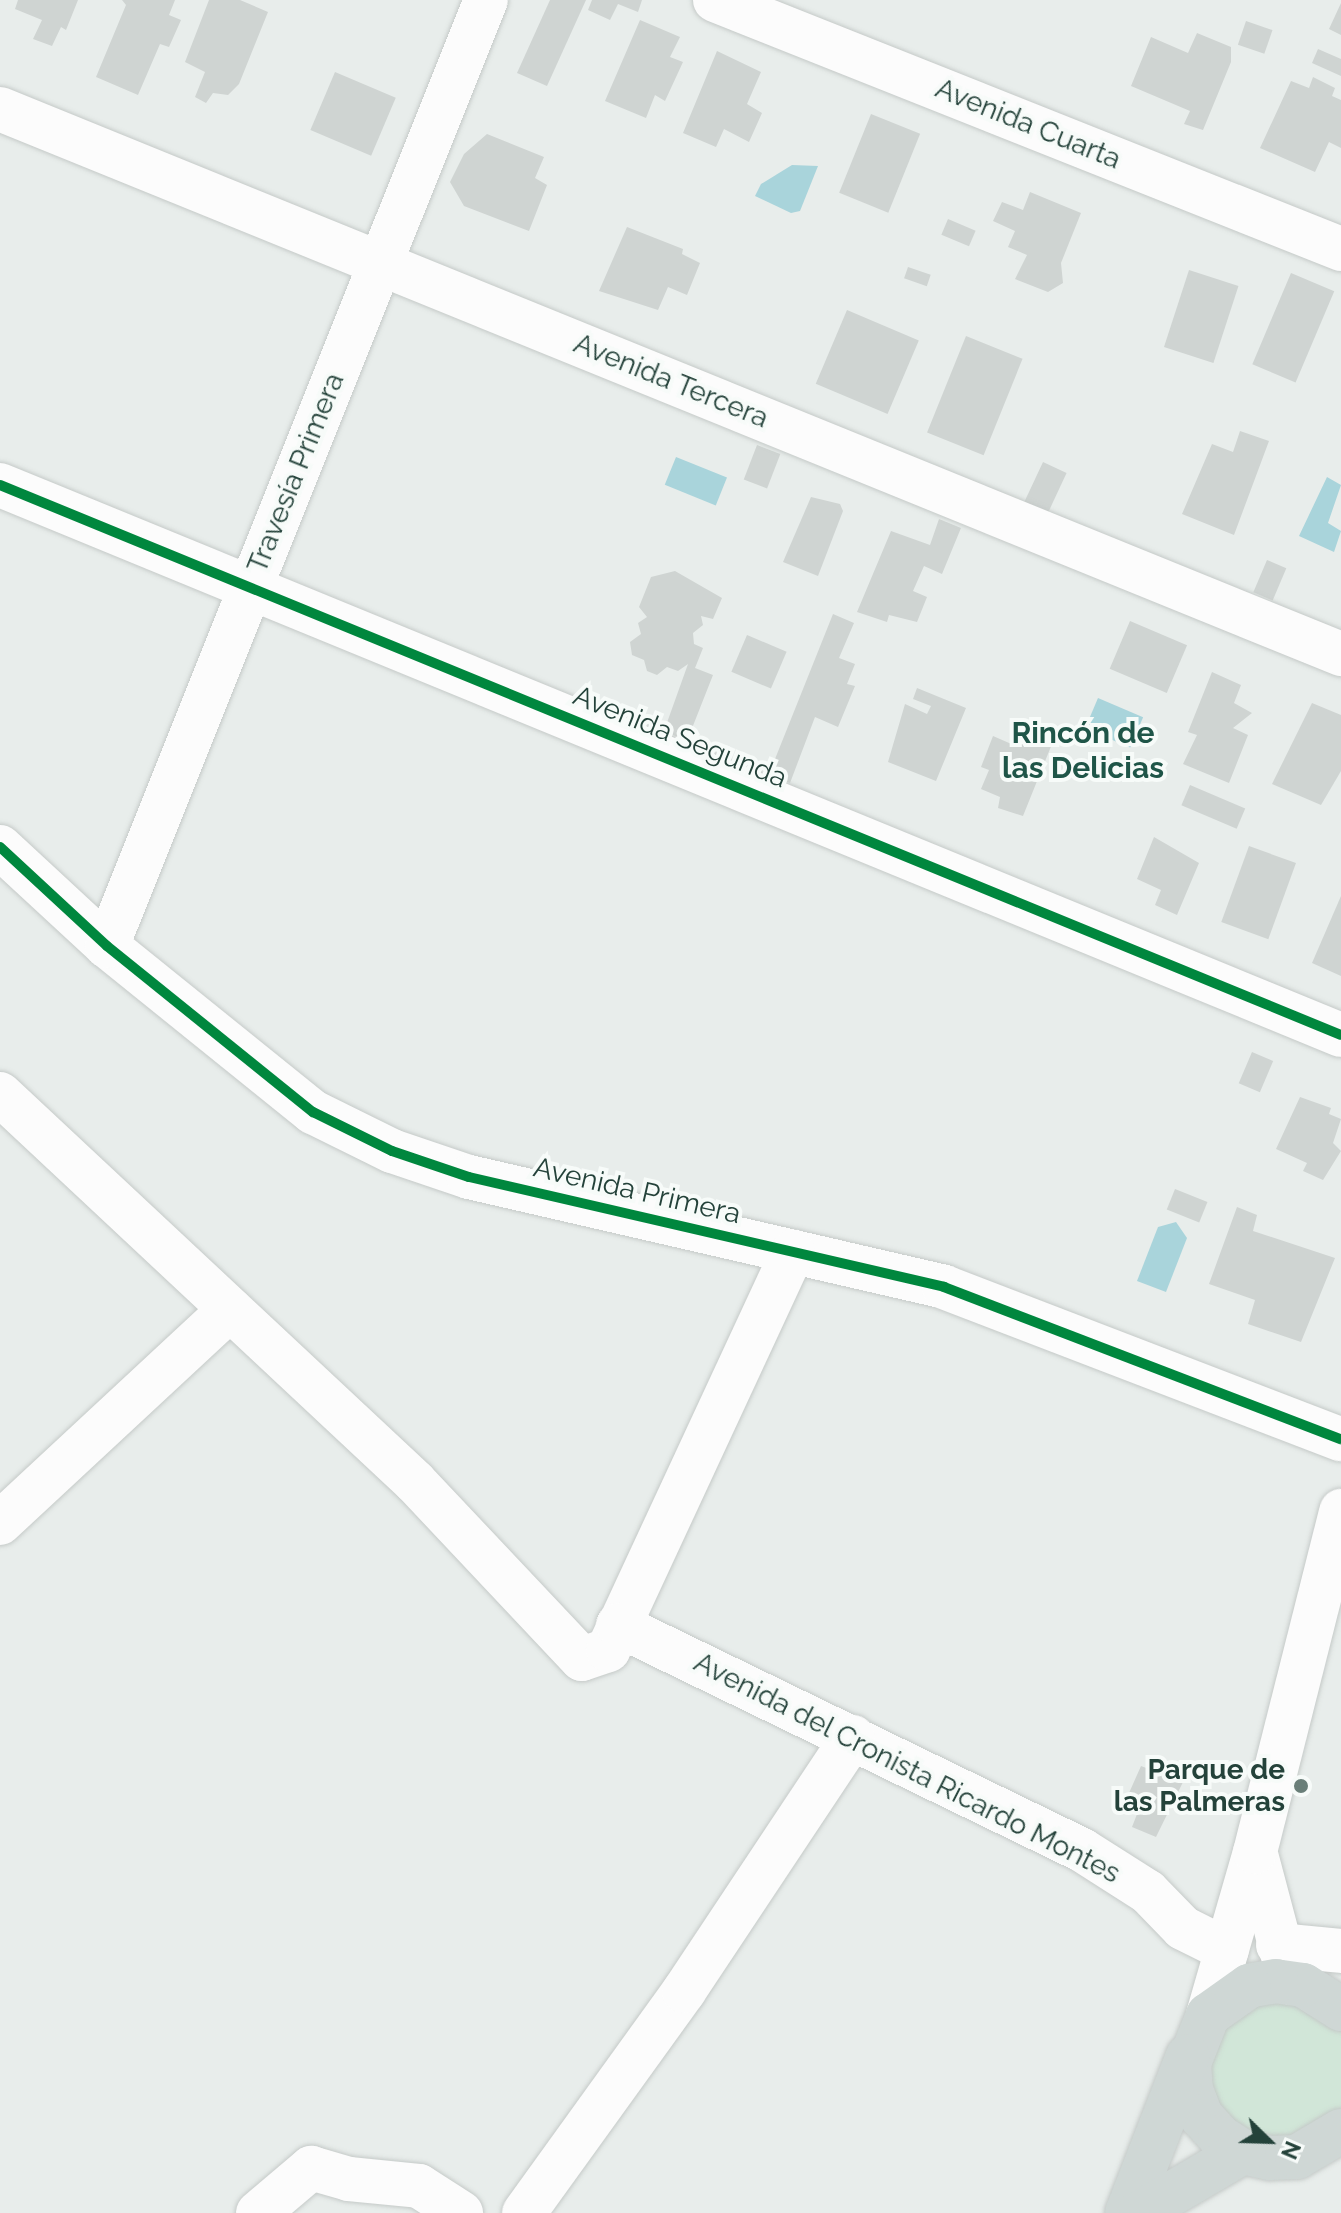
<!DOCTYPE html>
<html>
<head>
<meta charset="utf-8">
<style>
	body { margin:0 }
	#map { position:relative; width:1341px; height:2213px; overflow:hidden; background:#e8edeb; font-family:Raleway,sans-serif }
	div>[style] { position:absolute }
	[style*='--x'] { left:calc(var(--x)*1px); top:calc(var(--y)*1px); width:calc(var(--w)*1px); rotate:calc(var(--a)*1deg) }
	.green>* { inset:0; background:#d1e6d8 }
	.water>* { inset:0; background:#a9d4db; transform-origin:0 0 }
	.building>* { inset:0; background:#cfd4d2; transform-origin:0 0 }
	.roads { filter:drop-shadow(0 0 2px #c5cac8) drop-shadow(0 0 2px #c5cac8) }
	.minor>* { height:44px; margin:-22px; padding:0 22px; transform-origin:22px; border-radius:22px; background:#fcfcfc }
	.major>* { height:44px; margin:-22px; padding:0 22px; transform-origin:22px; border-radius:22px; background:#cfd7d5 }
	.cycleway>* { height:10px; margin:-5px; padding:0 5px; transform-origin:5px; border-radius:5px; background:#00873e }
	.dots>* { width:22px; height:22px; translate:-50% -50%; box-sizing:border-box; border:4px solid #f7fbf9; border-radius:50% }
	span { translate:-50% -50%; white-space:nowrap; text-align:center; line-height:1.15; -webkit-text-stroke:8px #f7fbf9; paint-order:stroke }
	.street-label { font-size:28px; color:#24423a }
	.poi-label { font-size:28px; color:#24423a; font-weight:700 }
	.right { translate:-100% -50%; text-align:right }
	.neighbourhood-label { font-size:30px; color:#1f5548; font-weight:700 }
	.north { position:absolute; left:1229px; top:2101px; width:80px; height:80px; -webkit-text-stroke:6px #f7fbf9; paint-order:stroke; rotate:113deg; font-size:22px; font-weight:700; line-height:32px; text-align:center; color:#24423a }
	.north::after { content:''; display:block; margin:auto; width:28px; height:36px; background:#24423a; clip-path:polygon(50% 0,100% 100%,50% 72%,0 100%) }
</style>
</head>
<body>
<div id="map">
	<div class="green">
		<i style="clip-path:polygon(1277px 1995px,1341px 2028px,1341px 2116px,1293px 2148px,1222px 2126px,1204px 2052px,1214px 2030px)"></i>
	</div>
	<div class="water">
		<i style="clip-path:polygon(792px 165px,818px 166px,800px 211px,791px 213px,755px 196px,761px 184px)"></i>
		<i style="left:676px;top:457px;width:55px;height:30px;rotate:22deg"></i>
		<i style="clip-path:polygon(1327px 477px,1341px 485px,1328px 523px,1341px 531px,1334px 552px,1299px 536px)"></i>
		<i style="left:1098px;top:698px;width:49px;height:33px;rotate:23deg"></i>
		<i style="clip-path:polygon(1176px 1222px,1187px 1238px,1166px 1292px,1137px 1281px,1158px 1227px)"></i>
	</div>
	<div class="building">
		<i style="clip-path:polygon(18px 0,78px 0,66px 30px,61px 27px,52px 46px,33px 39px,42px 20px,15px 9px)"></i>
		<i style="clip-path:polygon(122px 0,175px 0,169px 15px,181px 20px,169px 47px,160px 44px,138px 95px,96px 77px,126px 5px)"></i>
		<i style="clip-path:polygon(209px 0,240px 0,268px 12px,239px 84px,228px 95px,213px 93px,206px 103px,195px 97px,205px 72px,185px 62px)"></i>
		<i style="clip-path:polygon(550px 0,586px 0,547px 86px,517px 73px)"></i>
		<i style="clip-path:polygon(592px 0,642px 0,638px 12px,618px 4px,610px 20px,588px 10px)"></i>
		<i style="clip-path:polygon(1341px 3px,1341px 35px,1329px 29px)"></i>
		<i style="clip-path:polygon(640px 20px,680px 37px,670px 57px,683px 62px,665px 101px,655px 95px,646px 118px,605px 101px)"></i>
		<i style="left:1246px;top:21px;width:28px;height:25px;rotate:19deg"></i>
		<i style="clip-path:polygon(1197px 33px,1231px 47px,1231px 62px,1203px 130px,1184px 124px,1190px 111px,1131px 86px,1151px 37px,1188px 53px)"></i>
		<i style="clip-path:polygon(1318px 49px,1341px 59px,1341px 76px,1312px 63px)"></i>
		<i style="clip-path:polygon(717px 51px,761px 72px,747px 104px,762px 113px,749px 142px,724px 129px,716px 147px,683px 133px)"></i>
		<i style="left:335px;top:72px;width:66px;height:63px;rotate:23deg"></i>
		<i style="clip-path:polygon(1313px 77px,1335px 88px,1332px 96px,1341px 100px,1341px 148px,1329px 142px,1315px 172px,1260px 148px,1291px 81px,1309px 88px)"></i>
		<i style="left:871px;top:114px;width:53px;height:85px;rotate:22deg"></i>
		<i style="clip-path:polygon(487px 134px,544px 157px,535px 178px,547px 185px,529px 231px,464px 206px,450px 182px,464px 154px)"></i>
		<i style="clip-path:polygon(1030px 192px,1081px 213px,1061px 263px,1063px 283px,1048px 292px,1015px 279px,1027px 255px,1008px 247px,1015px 231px,993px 221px,1002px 202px,1023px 210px)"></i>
		<i style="left:948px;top:219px;width:30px;height:17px;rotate:23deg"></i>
		<i style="clip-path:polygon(627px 227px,683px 249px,682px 254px,700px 263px,687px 295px,668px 287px,658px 310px,599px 291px)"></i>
		<i style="left:908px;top:267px;width:24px;height:12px;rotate:19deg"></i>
		<i style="left:1189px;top:270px;width:52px;height:81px;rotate:18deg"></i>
		<i style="left:1291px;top:273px;width:47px;height:99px;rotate:23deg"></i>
		<i style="left:847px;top:310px;width:78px;height:80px;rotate:23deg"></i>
		<i style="left:966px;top:336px;width:61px;height:104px;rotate:22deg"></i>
		<i style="clip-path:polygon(1240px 431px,1269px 441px,1234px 535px,1182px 514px,1212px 444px,1233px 452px)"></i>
		<i style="left:757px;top:445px;width:25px;height:37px;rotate:21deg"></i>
		<i style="left:1043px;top:462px;width:26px;height:45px;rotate:25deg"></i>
		<i style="clip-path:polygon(811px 497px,840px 504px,843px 511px,818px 576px,783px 562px)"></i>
		<i style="clip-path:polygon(939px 519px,961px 528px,942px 574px,924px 566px,913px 591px,927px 597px,917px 622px,889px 615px,887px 622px,857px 612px,891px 531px,930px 545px)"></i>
		<i style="left:1267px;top:560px;width:21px;height:35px;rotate:23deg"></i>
		<i style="clip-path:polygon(675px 571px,722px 598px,713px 619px,701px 616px,703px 625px,693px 633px,694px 644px,703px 648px,695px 668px,713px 675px,687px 741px,664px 731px,688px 664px,678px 671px,667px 667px,657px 675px,647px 671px,644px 660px,632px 655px,630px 642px,641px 634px,638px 623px,647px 617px,639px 607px,651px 577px)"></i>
		<i style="clip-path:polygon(833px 614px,854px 623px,839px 658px,855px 664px,847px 684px,855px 686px,838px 727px,815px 717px,790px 783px,769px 774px)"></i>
		<i style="left:1130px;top:621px;width:62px;height:52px;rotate:23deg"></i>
		<i style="left:747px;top:635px;width:43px;height:40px;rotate:23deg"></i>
		<i style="clip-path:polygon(1212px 672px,1241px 685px,1234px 703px,1252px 713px,1233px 728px,1248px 735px,1229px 783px,1183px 764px,1197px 735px,1188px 732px)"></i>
		<i style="clip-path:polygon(917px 688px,966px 708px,936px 781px,888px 762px,905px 704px,927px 714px,931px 706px,913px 699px)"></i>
		<i style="clip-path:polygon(1312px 703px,1341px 715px,1341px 771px,1321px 805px,1272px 784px)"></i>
		<i style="clip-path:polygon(1024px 727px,1054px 739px,1023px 816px,998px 808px,1000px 797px,981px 789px,989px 770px,981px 767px,993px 736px,1016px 746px)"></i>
		<i style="left:1190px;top:785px;width:60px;height:22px;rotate:23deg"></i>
		<i style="clip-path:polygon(1154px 837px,1199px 863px,1177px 915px,1155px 905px,1161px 890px,1137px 879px)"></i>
		<i style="left:1249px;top:846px;width:50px;height:81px;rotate:20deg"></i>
		<i style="clip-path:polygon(1341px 896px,1341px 976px,1312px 963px)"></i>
		<i style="left:1252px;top:1052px;width:23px;height:34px;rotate:23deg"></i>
		<i style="clip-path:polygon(1300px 1097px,1331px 1108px,1329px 1114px,1341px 1119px,1333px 1143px,1341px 1151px,1323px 1180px,1303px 1171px,1307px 1163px,1276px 1149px)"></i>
		<i style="left:1175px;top:1189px;width:35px;height:22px;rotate:22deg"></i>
		<i style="clip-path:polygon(1237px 1207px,1257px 1215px,1253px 1231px,1335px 1258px,1301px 1342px,1248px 1324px,1255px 1300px,1209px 1284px)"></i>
		<i style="clip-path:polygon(1141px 1766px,1183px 1782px,1156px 1837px,1132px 1827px,1139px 1809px,1125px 1802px)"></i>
	</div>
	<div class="roads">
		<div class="minor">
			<i style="--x:715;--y:0;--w:674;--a:21.69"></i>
			<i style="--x:0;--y:109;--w:1448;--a:22.12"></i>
			<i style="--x:0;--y:485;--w:1449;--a:22.3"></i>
			<i style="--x:0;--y:847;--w:146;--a:42.8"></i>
			<i style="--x:107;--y:946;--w:265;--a:38.9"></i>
			<i style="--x:313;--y:1112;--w:88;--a:26.3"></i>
			<i style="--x:392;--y:1151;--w:81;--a:18.7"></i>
			<i style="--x:469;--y:1177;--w:488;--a:13"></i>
			<i style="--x:944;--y:1287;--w:425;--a:21"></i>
			<i style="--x:107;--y:946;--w:1019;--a:-68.17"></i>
			<i style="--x:0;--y:1094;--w:568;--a:43.07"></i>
			<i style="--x:415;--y:1482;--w:243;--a:46.7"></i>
			<i style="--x:582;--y:1659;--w:28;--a:-19"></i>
			<i style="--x:608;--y:1650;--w:439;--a:-65.1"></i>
			<i style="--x:0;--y:1523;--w:314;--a:-42.9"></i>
			<i style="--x:618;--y:1625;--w:516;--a:25.87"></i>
			<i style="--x:1082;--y:1850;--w:78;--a:32.5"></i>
			<i style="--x:1148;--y:1892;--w:50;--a:45.8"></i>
			<i style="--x:1183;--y:1928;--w:49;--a:26.6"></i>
			<i style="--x:1257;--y:1858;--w:129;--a:75.2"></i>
			<i style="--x:1278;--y:1945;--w:63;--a:5.4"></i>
			<i style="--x:1208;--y:2015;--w:170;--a:-73.9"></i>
			<i style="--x:1255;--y:1852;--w:352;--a:-75.8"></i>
			<i style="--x:258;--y:2213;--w:70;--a:-40.3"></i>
			<i style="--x:311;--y:2168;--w:40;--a:16"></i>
			<i style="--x:349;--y:2179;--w:70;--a:5.7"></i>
			<i style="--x:419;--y:2186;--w:50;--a:32.7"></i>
			<i style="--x:524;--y:2213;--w:274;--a:-54.2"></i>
			<i style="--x:684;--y:1991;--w:305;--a:-56.4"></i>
		</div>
		<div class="major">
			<i style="--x:1341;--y:2009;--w:45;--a:-147.7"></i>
			<i style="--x:1303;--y:1985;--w:27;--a:-172"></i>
			<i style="--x:1276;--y:1981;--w:27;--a:170"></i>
			<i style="--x:1249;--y:1986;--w:50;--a:144.7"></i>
			<i style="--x:1208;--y:2015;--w:52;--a:111.6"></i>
			<i style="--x:1189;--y:2063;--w:27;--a:86"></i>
			<i style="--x:1191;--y:2090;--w:28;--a:69"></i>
			<i style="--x:1201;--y:2116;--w:28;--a:48"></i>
			<i style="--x:1220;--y:2137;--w:27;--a:33"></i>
			<i style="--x:1243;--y:2152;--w:28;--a:13"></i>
			<i style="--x:1270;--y:2158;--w:27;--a:-2"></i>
			<i style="--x:1297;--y:2157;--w:51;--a:-30.6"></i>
			<i style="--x:1127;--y:2213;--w:168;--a:-68.8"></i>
			<i style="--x:1139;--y:2213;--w:121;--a:-30.4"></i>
		</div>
	</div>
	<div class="cycleway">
		<i style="--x:0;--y:485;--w:1449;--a:22.3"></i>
		<i style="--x:0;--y:847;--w:146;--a:42.8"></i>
		<i style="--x:107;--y:946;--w:265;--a:38.9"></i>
		<i style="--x:313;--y:1112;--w:88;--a:26.3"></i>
		<i style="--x:392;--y:1151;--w:81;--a:18.7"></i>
		<i style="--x:469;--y:1177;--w:488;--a:13"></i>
		<i style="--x:944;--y:1287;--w:425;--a:21"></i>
	</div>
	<div class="dots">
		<i style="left:1301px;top:1786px;background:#697e78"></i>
	</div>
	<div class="street-label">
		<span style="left:1028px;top:124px;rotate:22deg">Avenida Cuarta</span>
		<span style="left:671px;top:381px;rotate:22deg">Avenida Tercera</span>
		<span style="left:296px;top:473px;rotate:-68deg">Travesía Primera</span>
		<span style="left:680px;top:737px;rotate:22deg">Avenida Segunda</span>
		<span style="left:637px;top:1191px;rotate:13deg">Avenida Primera</span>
		<span style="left:907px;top:1768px;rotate:27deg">Avenida del Cronista Ricardo Montes</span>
	</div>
	<div class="poi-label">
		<span class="right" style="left:1285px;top:1786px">Parque de<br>las Palmeras</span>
	</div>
	<div class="neighbourhood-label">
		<span style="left:1083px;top:750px">Rincón de<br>las Delicias</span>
	</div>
	<div class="north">N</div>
</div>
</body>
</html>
